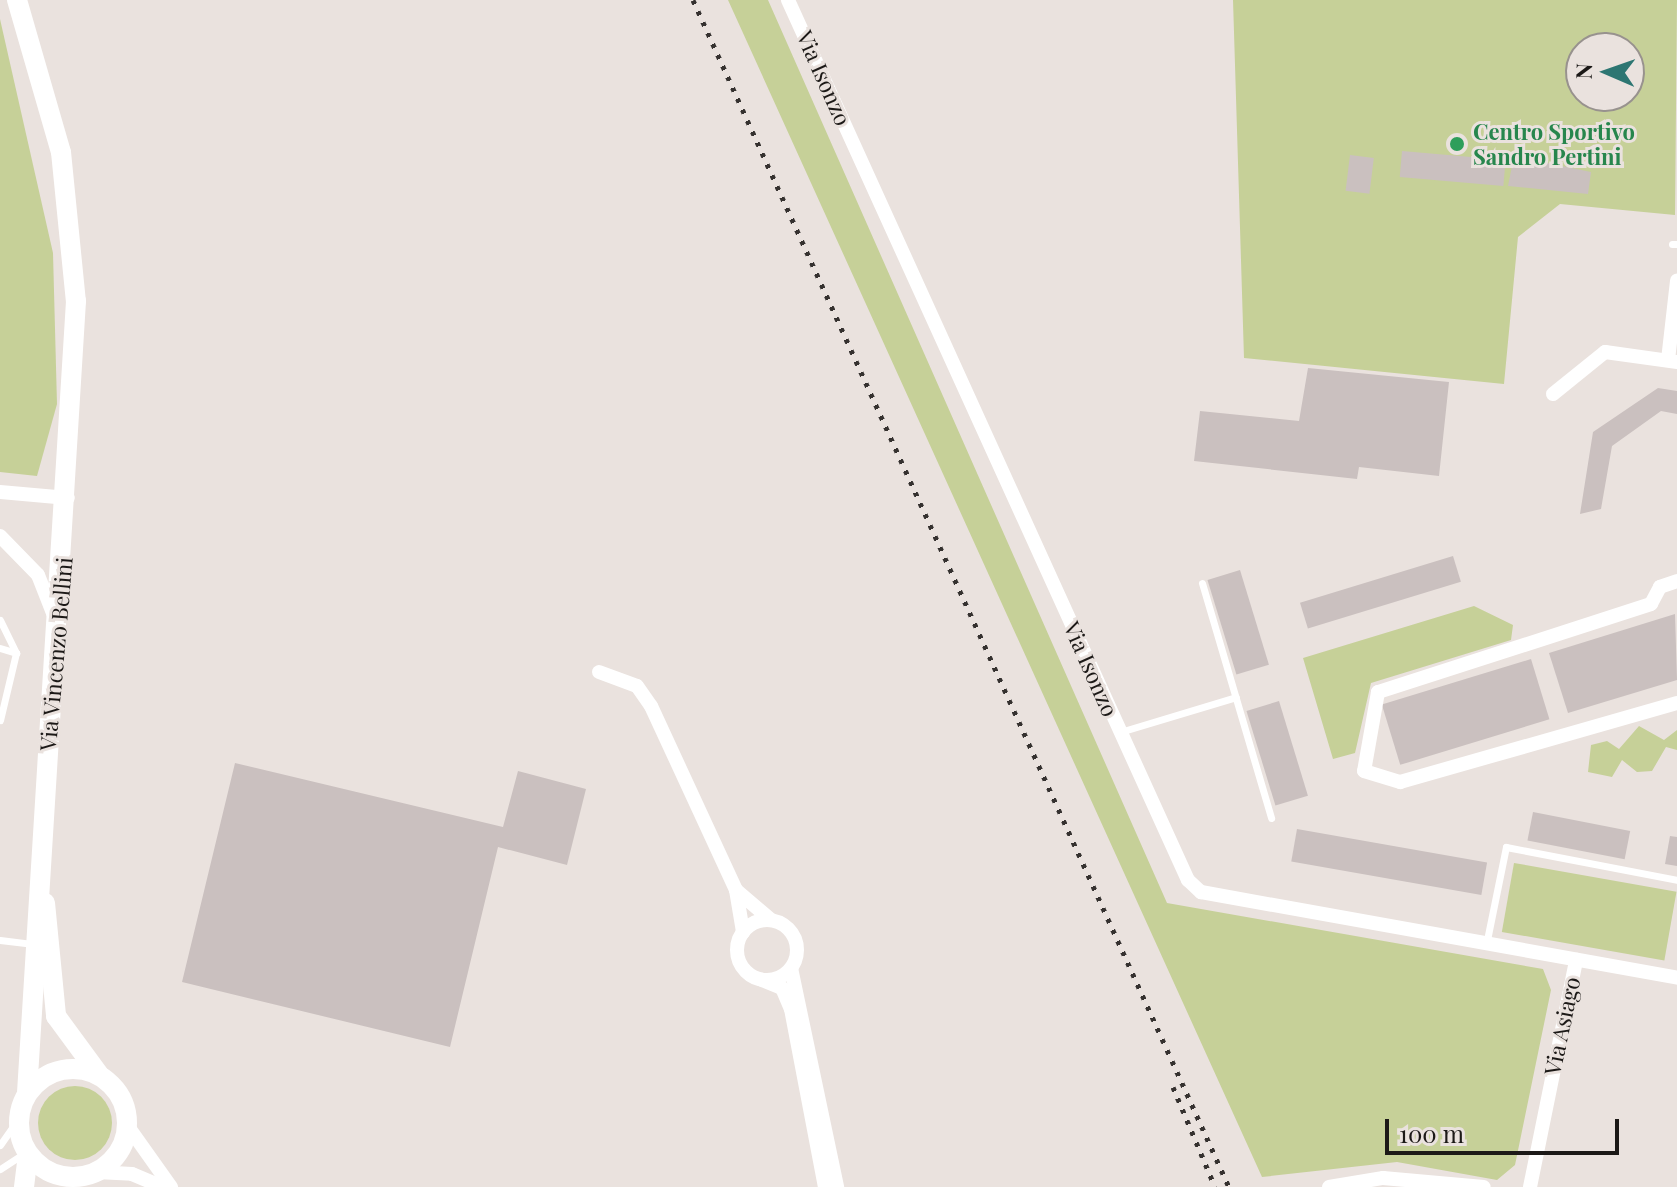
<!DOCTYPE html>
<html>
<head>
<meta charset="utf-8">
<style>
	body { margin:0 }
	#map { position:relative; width:1677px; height:1187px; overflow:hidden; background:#eae2de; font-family:"Playfair Display",serif }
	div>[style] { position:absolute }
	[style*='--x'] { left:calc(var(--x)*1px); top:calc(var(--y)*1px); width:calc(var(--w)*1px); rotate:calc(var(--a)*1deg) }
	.green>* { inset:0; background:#c6d098; transform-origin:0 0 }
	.round { border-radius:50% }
	.building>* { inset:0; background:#cac0bf; transform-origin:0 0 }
	.lane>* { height:7px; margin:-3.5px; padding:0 3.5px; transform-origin:3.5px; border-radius:3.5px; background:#fff }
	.street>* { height:14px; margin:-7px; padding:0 7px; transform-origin:7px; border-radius:7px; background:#fff }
	.street>.ring { margin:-7px; padding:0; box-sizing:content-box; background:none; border:14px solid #fff; border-radius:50% }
	.secondary>* { height:20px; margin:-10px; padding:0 10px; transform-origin:10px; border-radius:10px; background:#fff }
	.secondary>.ring { margin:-10px; padding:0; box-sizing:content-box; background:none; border:20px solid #fff; border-radius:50% }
	.rail>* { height:5px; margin-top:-2.5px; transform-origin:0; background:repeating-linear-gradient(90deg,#35312f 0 4px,transparent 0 12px) }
	.dots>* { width:22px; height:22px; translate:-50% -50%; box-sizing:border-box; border:4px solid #eae2de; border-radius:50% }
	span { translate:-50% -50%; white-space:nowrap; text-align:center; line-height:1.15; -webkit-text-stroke:6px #eae2de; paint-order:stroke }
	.street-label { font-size:22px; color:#1c1917 }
	.leisure-label { font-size:22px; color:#27864d; font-weight:700 }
	.left { translate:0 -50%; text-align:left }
	.north { position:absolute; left:1565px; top:32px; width:80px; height:80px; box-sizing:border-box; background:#eae2de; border:2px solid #98928e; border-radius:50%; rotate:272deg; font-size:22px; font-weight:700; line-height:32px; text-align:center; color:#1c1917 }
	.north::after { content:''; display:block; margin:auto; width:28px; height:36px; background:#2d7672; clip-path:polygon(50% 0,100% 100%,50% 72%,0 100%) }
	.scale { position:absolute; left:1385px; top:1119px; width:234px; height:36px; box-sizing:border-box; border:4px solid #1c1917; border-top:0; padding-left:10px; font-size:24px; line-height:28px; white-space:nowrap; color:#1c1917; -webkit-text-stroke:6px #eae2de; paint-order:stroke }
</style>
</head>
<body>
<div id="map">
	<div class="green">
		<i style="clip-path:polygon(728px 0,768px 0,1167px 903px,1543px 969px,1551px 990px,1515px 1165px,1497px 1180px,1397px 1162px,1262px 1177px)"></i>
		<i style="clip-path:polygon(evenodd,1233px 0,1677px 0,1675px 215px,1560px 204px,1518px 237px,1504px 384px,1244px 358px,1233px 0,1581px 48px,1629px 48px,1629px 96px,1581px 96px,1581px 48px)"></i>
		<i style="clip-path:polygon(0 19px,53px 253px,57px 404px,37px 476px,0 472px)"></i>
		<i style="clip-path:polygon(1474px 606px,1513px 625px,1511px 640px,1371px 683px,1355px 753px,1333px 759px,1303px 658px)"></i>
		<i style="clip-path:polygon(1639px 726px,1664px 740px,1677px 730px,1677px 750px,1666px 747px,1652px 771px,1637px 772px,1622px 760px,1612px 777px,1588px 772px,1591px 745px,1607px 741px,1619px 749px)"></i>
		<i style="left:1514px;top:863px;width:165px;height:70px;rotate:10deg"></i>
		<i class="round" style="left:38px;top:1086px;width:74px;height:74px"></i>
	</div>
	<div class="building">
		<i style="left:1402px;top:151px;width:104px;height:26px;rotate:5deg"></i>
		<i style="left:1350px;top:155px;width:24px;height:36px;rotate:7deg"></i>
		<i style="clip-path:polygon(1514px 156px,1591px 172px,1588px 194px,1508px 186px)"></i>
		<i style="clip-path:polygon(1308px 368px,1449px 382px,1439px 476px,1359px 467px,1357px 479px,1194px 461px,1200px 411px,1299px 421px)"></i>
		<i style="clip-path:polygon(1658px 388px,1677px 391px,1677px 414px,1661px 411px,1612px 446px,1601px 509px,1580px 514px,1593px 432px)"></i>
		<i style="left:1453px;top:556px;width:27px;height:160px;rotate:73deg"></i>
		<i style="left:1240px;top:570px;width:99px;height:34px;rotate:73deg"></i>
		<i style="clip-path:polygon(1675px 614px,1677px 680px,1568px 713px,1549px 653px)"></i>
		<i style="left:1531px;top:659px;width:63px;height:156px;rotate:73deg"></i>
		<i style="left:1279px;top:701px;width:99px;height:34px;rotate:73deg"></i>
		<i style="clip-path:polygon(235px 763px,503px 827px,518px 771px,586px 789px,567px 865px,498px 847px,450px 1047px,182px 982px)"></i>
		<i style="left:1533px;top:812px;width:99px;height:29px;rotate:11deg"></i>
		<i style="left:1297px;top:829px;width:193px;height:33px;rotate:10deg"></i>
		<i style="clip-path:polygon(1670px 836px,1677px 837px,1677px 866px,1665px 864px)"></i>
	</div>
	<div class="lane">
		<i style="--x:1672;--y:244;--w:5;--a:0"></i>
		<i style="--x:1202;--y:583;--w:245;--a:73.6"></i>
		<i style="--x:0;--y:620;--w:37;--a:64"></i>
		<i style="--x:0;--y:648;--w:17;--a:17"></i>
		<i style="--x:16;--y:653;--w:69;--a:103.4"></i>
		<i style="--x:1120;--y:732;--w:121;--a:-16.8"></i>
		<i style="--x:0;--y:940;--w:32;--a:7"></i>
		<i style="--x:1487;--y:940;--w:95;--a:-78.5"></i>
		<i style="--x:1506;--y:847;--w:174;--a:10.9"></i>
		<i style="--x:0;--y:1145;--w:32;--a:-55"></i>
		<i style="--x:0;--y:1169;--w:30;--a:-33"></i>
	</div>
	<div class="street">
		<i style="--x:788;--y:0;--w:967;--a:65.56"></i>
		<i style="--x:1188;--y:880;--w:18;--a:43"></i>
		<i style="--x:1201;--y:892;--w:484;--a:10.2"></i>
		<i style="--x:1668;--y:360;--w:80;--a:-83.5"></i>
		<i style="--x:1553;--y:394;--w:67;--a:-38.9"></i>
		<i style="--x:1605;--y:352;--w:73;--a:7.9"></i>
		<i style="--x:0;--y:492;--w:68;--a:5"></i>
		<i style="--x:0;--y:536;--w:54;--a:45.7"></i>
		<i style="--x:38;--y:575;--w:41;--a:68.5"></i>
		<i style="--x:1677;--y:581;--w:18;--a:161"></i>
		<i style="--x:1660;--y:587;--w:19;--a:118"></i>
		<i style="--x:1651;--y:604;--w:287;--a:162.1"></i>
		<i style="--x:1378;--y:692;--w:80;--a:100"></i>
		<i style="--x:1364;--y:771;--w:38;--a:17"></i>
		<i style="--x:1400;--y:782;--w:288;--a:-15.9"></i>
		<i style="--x:599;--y:672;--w:40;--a:20.2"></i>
		<i style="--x:637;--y:686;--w:24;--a:55"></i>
		<i style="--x:651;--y:706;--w:203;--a:65.2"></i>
		<i style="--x:736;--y:890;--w:43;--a:80.5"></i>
		<i style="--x:736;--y:890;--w:46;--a:40.6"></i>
		<i class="ring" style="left:737px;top:920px;width:46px;height:46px"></i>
		<i style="--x:791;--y:968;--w:224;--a:78.1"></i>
		<i style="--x:762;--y:980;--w:22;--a:22"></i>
		<i style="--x:782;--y:988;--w:23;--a:67"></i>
		<i style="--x:791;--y:1009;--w:181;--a:79.2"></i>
		<i style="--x:127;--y:1125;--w:76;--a:54.6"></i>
		<i style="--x:96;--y:1172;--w:36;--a:3"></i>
		<i style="--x:132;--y:1174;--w:34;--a:23"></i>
		<i style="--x:1329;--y:1187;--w:55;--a:-9.5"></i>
		<i style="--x:1383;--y:1178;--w:101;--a:5.1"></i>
		<i style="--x:1530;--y:1187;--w:232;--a:-78.5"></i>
	</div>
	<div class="secondary">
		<i style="--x:17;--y:0;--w:158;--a:73.9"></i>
		<i style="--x:61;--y:152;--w:150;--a:84.3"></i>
		<i style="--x:76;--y:301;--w:794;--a:93.54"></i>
		<i style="--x:45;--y:903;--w:114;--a:84.4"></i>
		<i style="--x:56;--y:1016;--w:74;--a:53.7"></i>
		<i class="ring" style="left:19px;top:1069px;width:88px;height:88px"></i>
		<i style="--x:24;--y:1187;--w:33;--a:-83"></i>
	</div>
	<div class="rail">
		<i style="--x:693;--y:0;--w:1302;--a:65.7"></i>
		<i style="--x:1173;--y:1087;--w:108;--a:67.2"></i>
	</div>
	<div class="dots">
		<i style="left:1457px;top:144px;background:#2e9e5b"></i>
	</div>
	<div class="street-label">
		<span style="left:824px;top:78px;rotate:66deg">Via Isonzo</span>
		<span style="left:56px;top:654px;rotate:-85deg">Via Vincenzo Bellini</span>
		<span style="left:1091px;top:669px;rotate:66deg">Via Isonzo</span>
		<span style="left:1562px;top:1026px;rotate:-78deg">Via Asiago</span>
	</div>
	<div class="leisure-label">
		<span class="left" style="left:1473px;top:144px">Centro Sportivo<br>Sandro Pertini</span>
	</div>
	<div class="north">N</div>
	<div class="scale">100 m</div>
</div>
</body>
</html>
